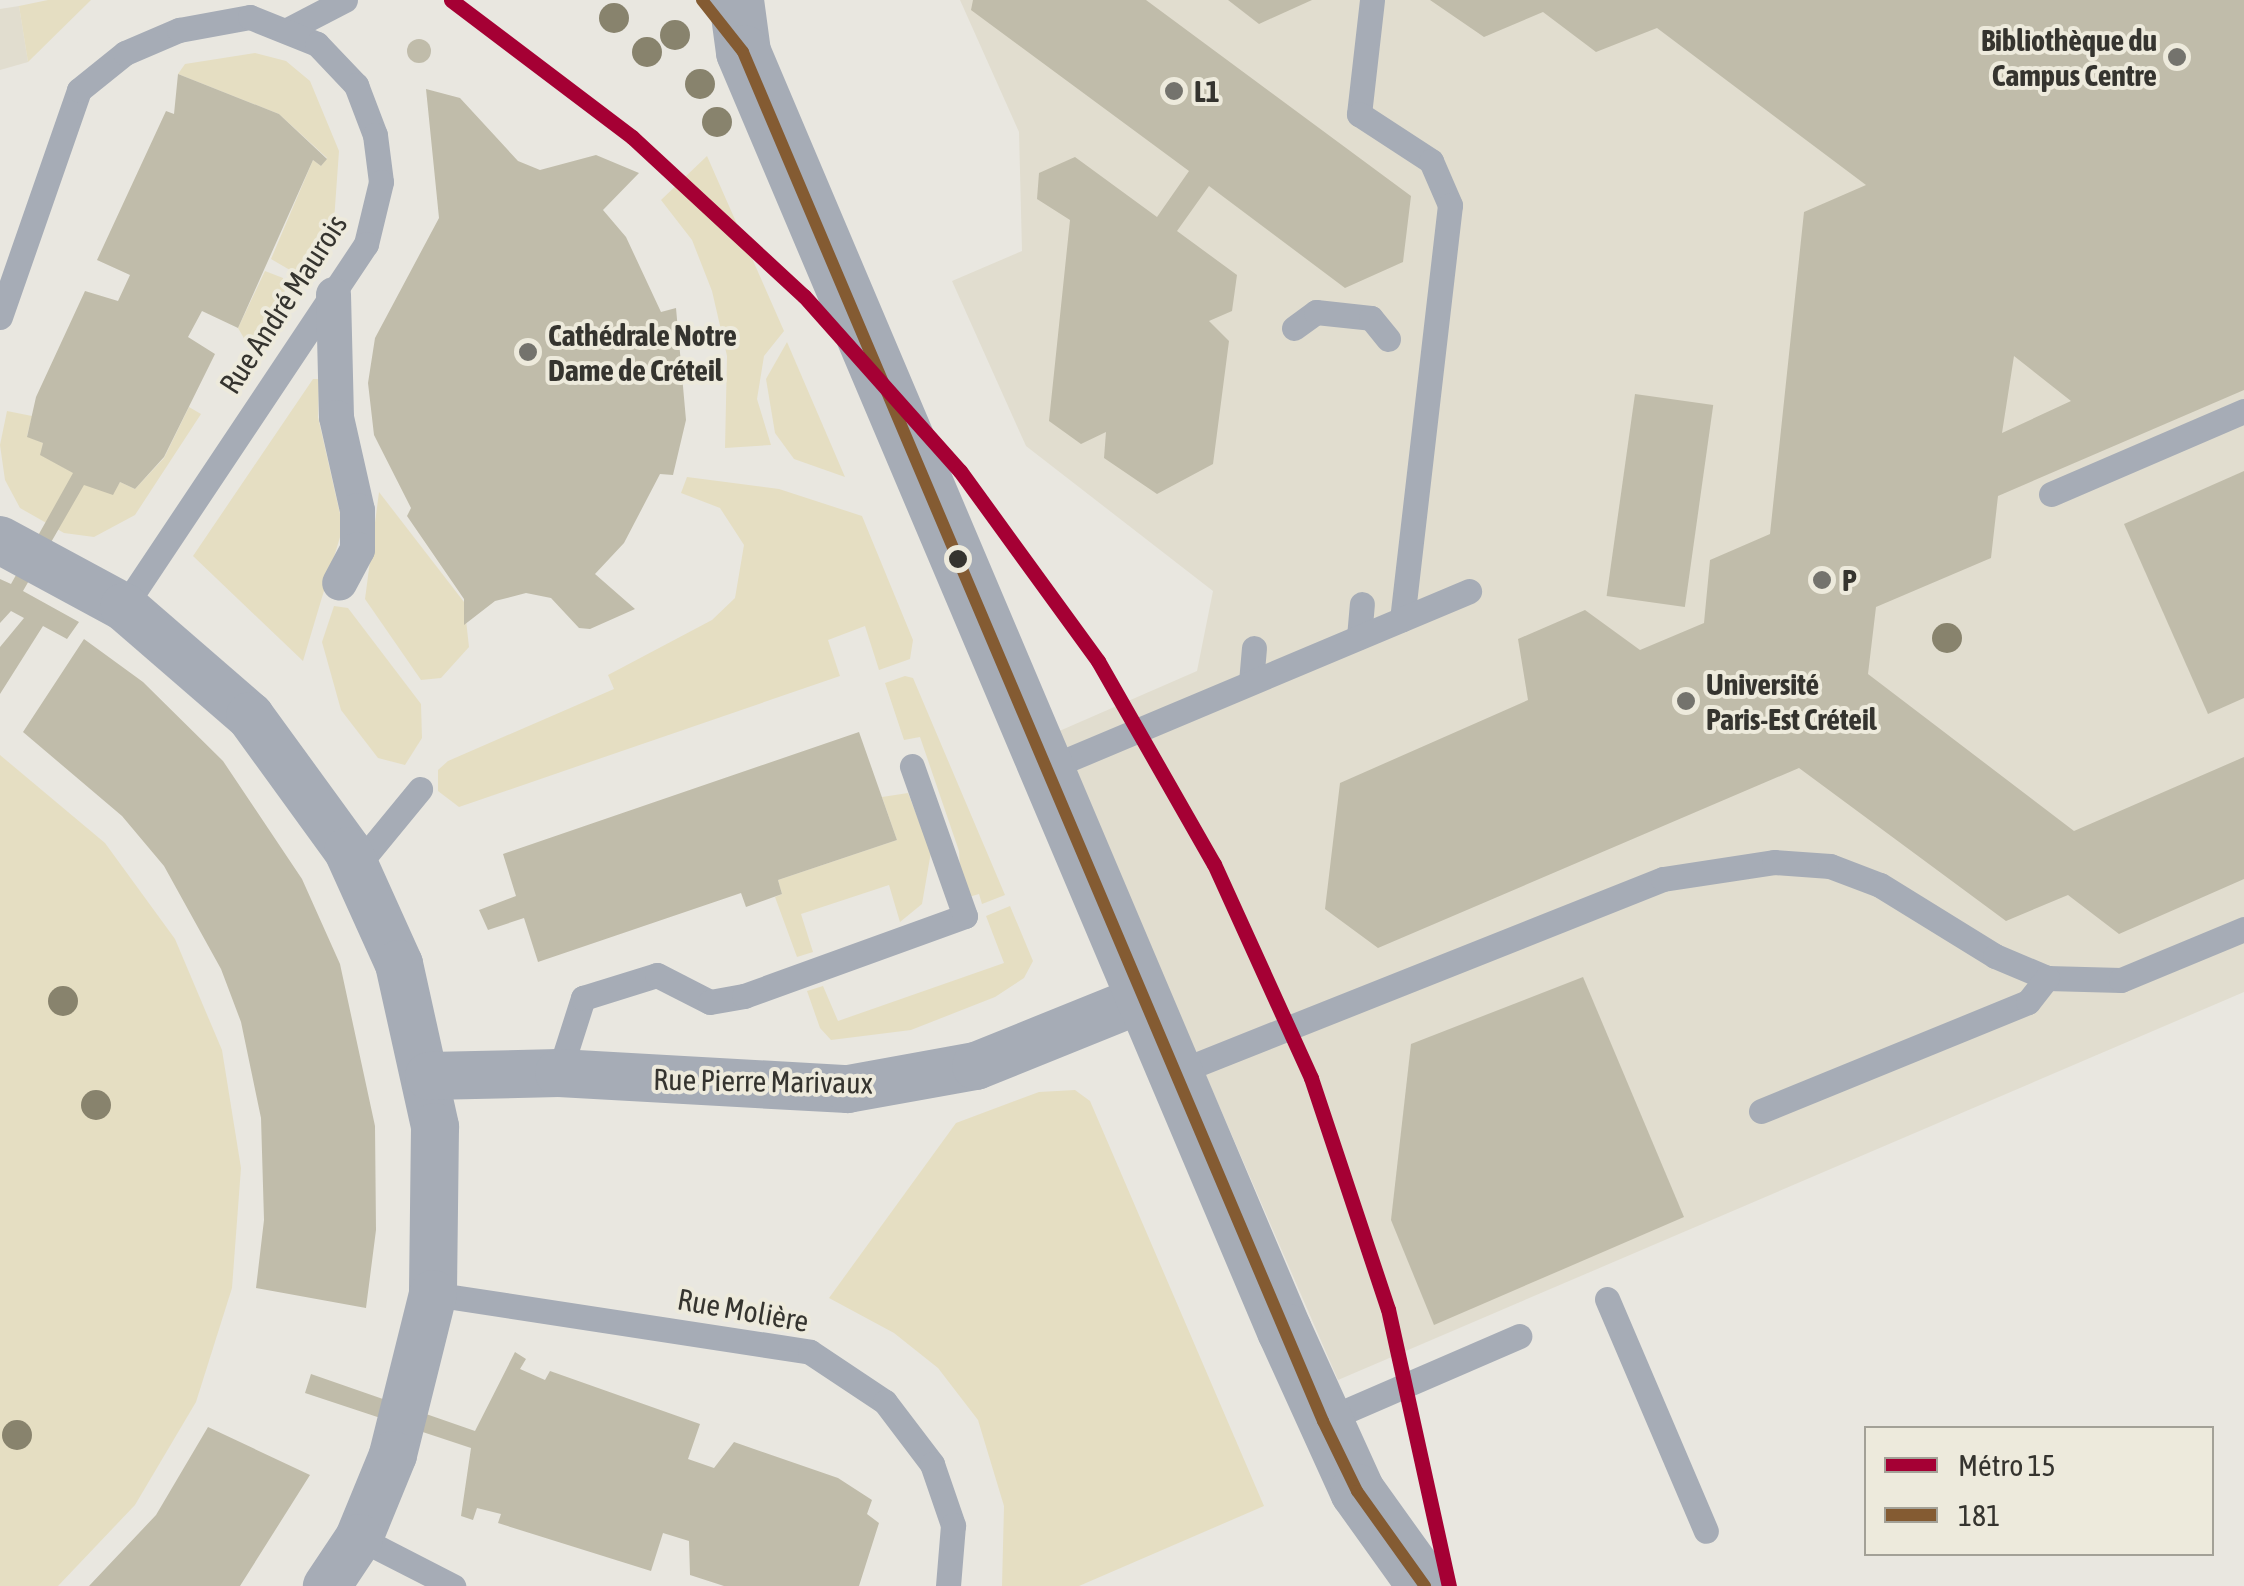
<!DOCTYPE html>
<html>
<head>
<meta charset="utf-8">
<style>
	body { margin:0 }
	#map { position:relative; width:2244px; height:1586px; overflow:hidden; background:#e9e7e0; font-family:"Asap Condensed",sans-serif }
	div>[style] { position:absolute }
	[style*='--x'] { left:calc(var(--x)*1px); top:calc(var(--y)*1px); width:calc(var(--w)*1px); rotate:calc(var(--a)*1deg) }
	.built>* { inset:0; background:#e1ddcf }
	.green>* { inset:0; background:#e5dec2 }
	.building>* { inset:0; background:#c0bcaa; transform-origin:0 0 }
	.round { border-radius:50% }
	.service>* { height:25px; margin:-12.5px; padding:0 12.5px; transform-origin:12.5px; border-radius:12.5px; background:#a6acb6 }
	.pedestrian>* { height:35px; margin:-17.5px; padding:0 17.5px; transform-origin:17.5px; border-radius:17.5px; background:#a6acb6 }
	.minor>* { height:48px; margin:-24px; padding:0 24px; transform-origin:24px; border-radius:24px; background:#a6acb6 }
	.tertiary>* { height:55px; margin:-27.5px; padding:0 27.5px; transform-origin:27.5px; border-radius:27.5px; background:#a6acb6 }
	.bus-1>* { height:12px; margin:-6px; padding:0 6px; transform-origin:6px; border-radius:6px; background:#845b32 }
	.metro-1>* { height:15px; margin:-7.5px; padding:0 7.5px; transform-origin:7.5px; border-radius:7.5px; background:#a50034 }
	.trees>* { width:30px; height:30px; margin:-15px; border-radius:50%; background:#88836d }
	.dots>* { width:28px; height:28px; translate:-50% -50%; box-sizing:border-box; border:5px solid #edeadc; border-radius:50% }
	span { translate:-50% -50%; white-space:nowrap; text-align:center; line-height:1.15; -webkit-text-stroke:8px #edeadc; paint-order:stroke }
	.poi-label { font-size:30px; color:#35342f; font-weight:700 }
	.right { translate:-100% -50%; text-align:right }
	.left { translate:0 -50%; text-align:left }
	.street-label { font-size:30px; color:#35342f }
	.legend { position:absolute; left:1864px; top:1426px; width:350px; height:130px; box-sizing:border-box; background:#edeadc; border:2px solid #a3a197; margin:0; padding:12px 18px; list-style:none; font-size:30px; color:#35342f }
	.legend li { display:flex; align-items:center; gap:20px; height:50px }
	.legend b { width:50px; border:2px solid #a3a197 }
</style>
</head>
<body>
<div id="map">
	<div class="built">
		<i style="clip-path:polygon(960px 0,2244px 0,2244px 992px,1338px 1380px,1057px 732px,1197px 671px,1213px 591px,1026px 446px,952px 281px,1022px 251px,1019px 132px)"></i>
		<i style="clip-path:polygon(19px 6px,28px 62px,0 70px,0 9px)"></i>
	</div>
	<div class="green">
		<i style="clip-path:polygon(48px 0,91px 0,28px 62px,19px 6px)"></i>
		<i style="clip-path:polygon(255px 53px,286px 61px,310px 81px,339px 151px,334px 221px,295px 273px,271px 259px,313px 160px,321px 166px,327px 158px,279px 114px,178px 74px,185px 64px)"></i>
		<i style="clip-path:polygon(707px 156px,784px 331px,764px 356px,757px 399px,771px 445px,725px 448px,727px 356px,712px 291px,692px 240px,661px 200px)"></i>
		<i style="clip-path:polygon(265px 271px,283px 278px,285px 294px,259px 334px,245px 340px,238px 328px)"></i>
		<i style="clip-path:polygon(787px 342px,845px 477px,794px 459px,775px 433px,766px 379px)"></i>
		<i style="clip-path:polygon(313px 379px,319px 379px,318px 417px,343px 527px,303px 661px,193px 556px)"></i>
		<i style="clip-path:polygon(189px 407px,201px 414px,135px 515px,94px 537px,64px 533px,20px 508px,5px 480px,0 445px,7px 411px,32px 416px,27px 436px,43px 443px,41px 455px,112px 494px,120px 482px,135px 489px,164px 458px)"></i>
		<i style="clip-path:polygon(687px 477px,779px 489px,862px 516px,913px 640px,910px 659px,879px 670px,865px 626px,828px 640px,840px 676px,459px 807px,438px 791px,438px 770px,448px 761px,614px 689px,608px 675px,712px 620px,735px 598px,744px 545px,720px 508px,681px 493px)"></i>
		<i style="clip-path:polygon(379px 492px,464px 602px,469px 647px,441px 678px,421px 680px,365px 599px)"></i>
		<i style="clip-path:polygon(334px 606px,348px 608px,421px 704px,422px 738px,405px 765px,378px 758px,341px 710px,322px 642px)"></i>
		<i style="clip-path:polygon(905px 676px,913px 678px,1005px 895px,982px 904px,979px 894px,962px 899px,959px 851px,920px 737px,904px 740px,885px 683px)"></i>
		<i style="clip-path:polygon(0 755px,105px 843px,175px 939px,222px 1050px,241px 1168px,232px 1288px,196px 1402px,135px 1505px,58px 1586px,0 1586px)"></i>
		<i style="clip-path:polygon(908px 793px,931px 852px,922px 904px,900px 922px,889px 885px,801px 914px,813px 952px,797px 957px,775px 897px,782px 894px,778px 880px,897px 840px,882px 797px)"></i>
		<i style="clip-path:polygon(1010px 906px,1033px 961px,1024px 978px,995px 997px,911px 1030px,831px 1040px,820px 1028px,807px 991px,823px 986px,838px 1021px,1004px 963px,986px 916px)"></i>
		<i style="clip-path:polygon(1075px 1090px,1090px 1101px,1264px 1506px,1079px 1586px,1002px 1586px,1004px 1506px,978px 1420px,938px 1368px,894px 1333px,829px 1298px,956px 1123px,1039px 1092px)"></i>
	</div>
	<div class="building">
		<i style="clip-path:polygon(973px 0,1146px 0,1411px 196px,1403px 262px,1345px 288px,1209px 186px,1177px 231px,1237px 275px,1232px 311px,1209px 321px,1229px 341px,1213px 464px,1157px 494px,1104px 458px,1106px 432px,1081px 444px,1049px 421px,1070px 220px,1037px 199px,1039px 173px,1075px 157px,1157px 217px,1189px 171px,971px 10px)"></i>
		<i style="clip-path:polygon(1228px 0,1312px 0,1259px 24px)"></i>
		<i style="clip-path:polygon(evenodd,1430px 0,2244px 0,2244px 390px,1998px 496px,1991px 558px,1876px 607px,1868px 674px,2074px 831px,2244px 757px,2244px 879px,2119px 934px,2068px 895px,2006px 921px,1799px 768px,1378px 948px,1325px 909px,1340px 783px,1528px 700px,1518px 639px,1585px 610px,1640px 650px,1704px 623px,1710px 560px,1770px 534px,1804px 212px,1866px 185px,1657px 28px,1596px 52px,1543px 12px,1484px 37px,1430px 0,2014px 356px,2071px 401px,2002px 433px,2014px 356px)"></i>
		<i class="round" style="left:407px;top:39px;width:24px;height:24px"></i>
		<i style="clip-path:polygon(178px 74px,279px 114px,327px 159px,321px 166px,313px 160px,238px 328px,202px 311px,188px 337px,215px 354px,164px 457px,135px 489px,120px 482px,113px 495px,84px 485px,23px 591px,79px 622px,67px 639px,43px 626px,0 694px,0 647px,24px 618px,11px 611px,0 623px,0 579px,11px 584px,73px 473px,40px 455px,43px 443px,27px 437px,36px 397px,85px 291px,118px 301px,130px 275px,97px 260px,166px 111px,174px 114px)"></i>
		<i style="clip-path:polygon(426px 89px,460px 98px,518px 161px,540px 170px,596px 155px,639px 173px,603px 210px,626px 237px,661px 312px,676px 308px,686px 420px,673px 475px,660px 474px,624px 543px,595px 574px,635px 609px,590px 629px,579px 628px,551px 598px,526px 593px,495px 601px,464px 625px,464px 599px,407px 516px,411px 508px,374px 435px,368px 383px,375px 338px,439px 218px)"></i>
		<i style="left:1635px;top:394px;width:79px;height:204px;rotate:8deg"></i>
		<i style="clip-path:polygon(2244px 471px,2244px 698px,2208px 714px,2124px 524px)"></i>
		<i style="clip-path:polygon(84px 639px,143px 682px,223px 761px,302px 879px,340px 964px,375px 1126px,376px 1230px,366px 1308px,256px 1288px,264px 1220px,261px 1118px,241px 1022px,221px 969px,164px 866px,122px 816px,23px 732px)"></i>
		<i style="clip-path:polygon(859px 732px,897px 840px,778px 880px,782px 894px,746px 907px,741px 893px,538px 962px,524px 918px,488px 930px,479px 910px,516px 896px,503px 854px)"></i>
		<i style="clip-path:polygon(1583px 977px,1684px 1217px,1434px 1325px,1391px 1220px,1411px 1044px)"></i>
		<i style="clip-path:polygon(515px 1352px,526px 1359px,520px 1369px,545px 1380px,550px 1371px,700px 1424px,688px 1459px,714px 1468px,734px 1442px,838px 1478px,872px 1500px,867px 1514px,879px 1523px,859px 1586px,724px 1586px,690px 1575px,689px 1541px,663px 1533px,651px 1571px,498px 1523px,501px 1514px,477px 1508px,473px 1520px,461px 1516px,471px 1448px,305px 1393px,311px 1374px,475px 1431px)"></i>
		<i style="clip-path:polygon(208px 1427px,310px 1475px,240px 1586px,89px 1586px,156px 1515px)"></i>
	</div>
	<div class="service">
		<i style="--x:1372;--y:0;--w:115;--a:96.5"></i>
		<i style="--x:1359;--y:114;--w:86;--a:33.1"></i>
		<i style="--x:1431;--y:161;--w:48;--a:66.6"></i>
		<i style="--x:1450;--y:205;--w:417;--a:96.6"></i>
		<i style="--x:289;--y:29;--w:63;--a:-27.4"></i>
		<i style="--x:0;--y:317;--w:240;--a:-70.8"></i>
		<i style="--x:79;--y:90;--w:59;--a:-38.8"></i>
		<i style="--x:125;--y:53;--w:59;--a:-23.1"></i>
		<i style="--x:179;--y:30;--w:72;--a:-10.4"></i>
		<i style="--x:250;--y:17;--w:72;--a:21.9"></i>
		<i style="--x:317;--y:44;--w:57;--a:46.4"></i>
		<i style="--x:356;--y:85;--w:53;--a:69.2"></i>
		<i style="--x:375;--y:135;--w:47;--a:82.7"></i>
		<i style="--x:381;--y:182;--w:64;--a:103.6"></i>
		<i style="--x:366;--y:244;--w:436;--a:123.7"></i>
		<i style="--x:1294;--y:328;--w:27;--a:-36"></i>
		<i style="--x:1316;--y:312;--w:55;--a:6.2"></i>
		<i style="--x:1371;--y:318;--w:27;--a:51"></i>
		<i style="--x:2051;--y:494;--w:210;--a:-23.3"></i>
		<i style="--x:1359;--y:637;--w:33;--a:-85"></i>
		<i style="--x:1251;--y:682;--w:34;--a:-85"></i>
		<i style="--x:1046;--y:769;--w:459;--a:-22.8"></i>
		<i style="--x:356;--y:867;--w:101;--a:-50.6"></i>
		<i style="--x:559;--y:1073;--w:79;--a:-72.3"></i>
		<i style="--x:583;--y:998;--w:77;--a:-17.3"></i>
		<i style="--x:657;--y:975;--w:59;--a:27"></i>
		<i style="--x:710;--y:1002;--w:35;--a:-10"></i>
		<i style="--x:744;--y:996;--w:235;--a:-19.9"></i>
		<i style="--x:965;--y:916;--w:159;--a:-109.5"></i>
		<i style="--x:1173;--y:1074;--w:527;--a:-21.7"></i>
		<i style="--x:1663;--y:879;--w:112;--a:-8.7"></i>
		<i style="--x:1774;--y:862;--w:56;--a:4.1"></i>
		<i style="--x:1830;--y:866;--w:53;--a:20.8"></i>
		<i style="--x:1880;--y:885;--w:135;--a:31.7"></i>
		<i style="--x:1995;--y:956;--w:56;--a:22.9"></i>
		<i style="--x:2047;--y:978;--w:74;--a:1.5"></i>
		<i style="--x:2121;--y:980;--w:133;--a:-22.5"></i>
		<i style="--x:1761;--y:1111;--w:288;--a:-22.2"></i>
		<i style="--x:2028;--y:1002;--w:31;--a:-52"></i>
		<i style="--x:433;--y:1294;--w:381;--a:8.7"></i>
		<i style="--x:810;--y:1352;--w:90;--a:33.7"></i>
		<i style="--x:885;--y:1402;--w:78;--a:52.8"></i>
		<i style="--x:932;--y:1464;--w:65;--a:71"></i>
		<i style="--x:953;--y:1525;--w:61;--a:94.7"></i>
		<i style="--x:1607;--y:1299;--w:252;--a:66.9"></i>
		<i style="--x:1323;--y:1421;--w:214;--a:-23.4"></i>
		<i style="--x:359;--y:1538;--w:106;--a:27.1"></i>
	</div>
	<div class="pedestrian">
		<i style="--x:333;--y:294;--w:123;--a:88.6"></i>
		<i style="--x:336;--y:417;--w:95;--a:77.3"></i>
		<i style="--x:357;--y:510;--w:39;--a:90"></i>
		<i style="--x:357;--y:549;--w:38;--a:118"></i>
	</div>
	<div class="minor">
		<i style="--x:0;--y:540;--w:141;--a:28.4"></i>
		<i style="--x:124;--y:607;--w:167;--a:40.9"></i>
		<i style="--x:250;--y:716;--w:167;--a:54"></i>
		<i style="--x:348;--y:851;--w:124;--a:65.7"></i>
		<i style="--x:399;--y:964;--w:167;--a:77.5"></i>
		<i style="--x:435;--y:1127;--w:167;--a:90.7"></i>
		<i style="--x:433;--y:1294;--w:166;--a:104"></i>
		<i style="--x:393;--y:1455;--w:90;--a:112.3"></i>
		<i style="--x:359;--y:1538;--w:58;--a:123.7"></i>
		<i style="--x:429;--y:1076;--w:130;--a:-1.3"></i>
		<i style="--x:559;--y:1073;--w:289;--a:3.2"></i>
		<i style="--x:848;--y:1089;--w:130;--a:-10.2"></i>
		<i style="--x:976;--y:1066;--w:179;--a:-22"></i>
	</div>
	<div class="tertiary">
		<i style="--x:736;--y:0;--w:52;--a:82.3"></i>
		<i style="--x:743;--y:52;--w:1388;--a:67.06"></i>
		<i style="--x:1284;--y:1330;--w:177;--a:65.6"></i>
		<i style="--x:1357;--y:1491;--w:117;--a:54.4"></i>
	</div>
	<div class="bus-1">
		<i style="--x:702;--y:0;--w:66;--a:51.7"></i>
		<i style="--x:743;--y:52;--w:1487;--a:67.04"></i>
		<i style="--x:1323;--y:1421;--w:78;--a:64.1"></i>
		<i style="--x:1357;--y:1491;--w:117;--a:54.4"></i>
	</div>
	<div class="metro-1">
		<i style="--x:451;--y:0;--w:227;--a:37.1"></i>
		<i style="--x:632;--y:137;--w:234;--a:42.8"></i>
		<i style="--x:804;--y:296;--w:234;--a:48.3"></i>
		<i style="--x:960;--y:471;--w:235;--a:54"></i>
		<i style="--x:1098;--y:661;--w:234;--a:60.3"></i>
		<i style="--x:1214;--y:864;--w:235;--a:65.6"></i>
		<i style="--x:1311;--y:1078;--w:243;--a:71.6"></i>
		<i style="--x:1388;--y:1309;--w:284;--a:77.6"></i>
	</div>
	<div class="trees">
		<i style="left:614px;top:18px"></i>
		<i style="left:675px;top:35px"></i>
		<i style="left:647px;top:52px"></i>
		<i style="left:700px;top:84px"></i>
		<i style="left:717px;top:122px"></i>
		<i style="left:1947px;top:638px"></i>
		<i style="left:63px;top:1001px"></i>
		<i style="left:96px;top:1105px"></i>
		<i style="left:17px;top:1435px"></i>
	</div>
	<div class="dots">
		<i style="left:2177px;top:57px;background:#74736d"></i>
		<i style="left:1174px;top:91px;background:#74736d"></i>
		<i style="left:528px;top:352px;background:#74736d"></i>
		<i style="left:958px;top:559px;background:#35342f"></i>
		<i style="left:1822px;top:580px;background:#74736d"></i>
		<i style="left:1686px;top:701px;background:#74736d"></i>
	</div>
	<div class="poi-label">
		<span class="right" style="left:2157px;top:57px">Bibliothèque du<br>Campus Centre</span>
		<span class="left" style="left:1194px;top:91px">L1</span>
		<span class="left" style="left:548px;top:352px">Cathédrale Notre<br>Dame de Créteil</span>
		<span class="left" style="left:1842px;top:580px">P</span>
		<span class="left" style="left:1706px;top:701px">Université<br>Paris-Est Créteil</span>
	</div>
	<div class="street-label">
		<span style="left:283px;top:304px;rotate:-57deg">Rue André Maurois</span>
		<span style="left:763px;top:1081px;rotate:1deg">Rue Pierre Marivaux</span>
		<span style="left:743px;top:1310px;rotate:10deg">Rue Molière</span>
	</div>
	<ul class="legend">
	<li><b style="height:12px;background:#a50034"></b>Métro 15</li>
	<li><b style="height:12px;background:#845b32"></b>181</li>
	</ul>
</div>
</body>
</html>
